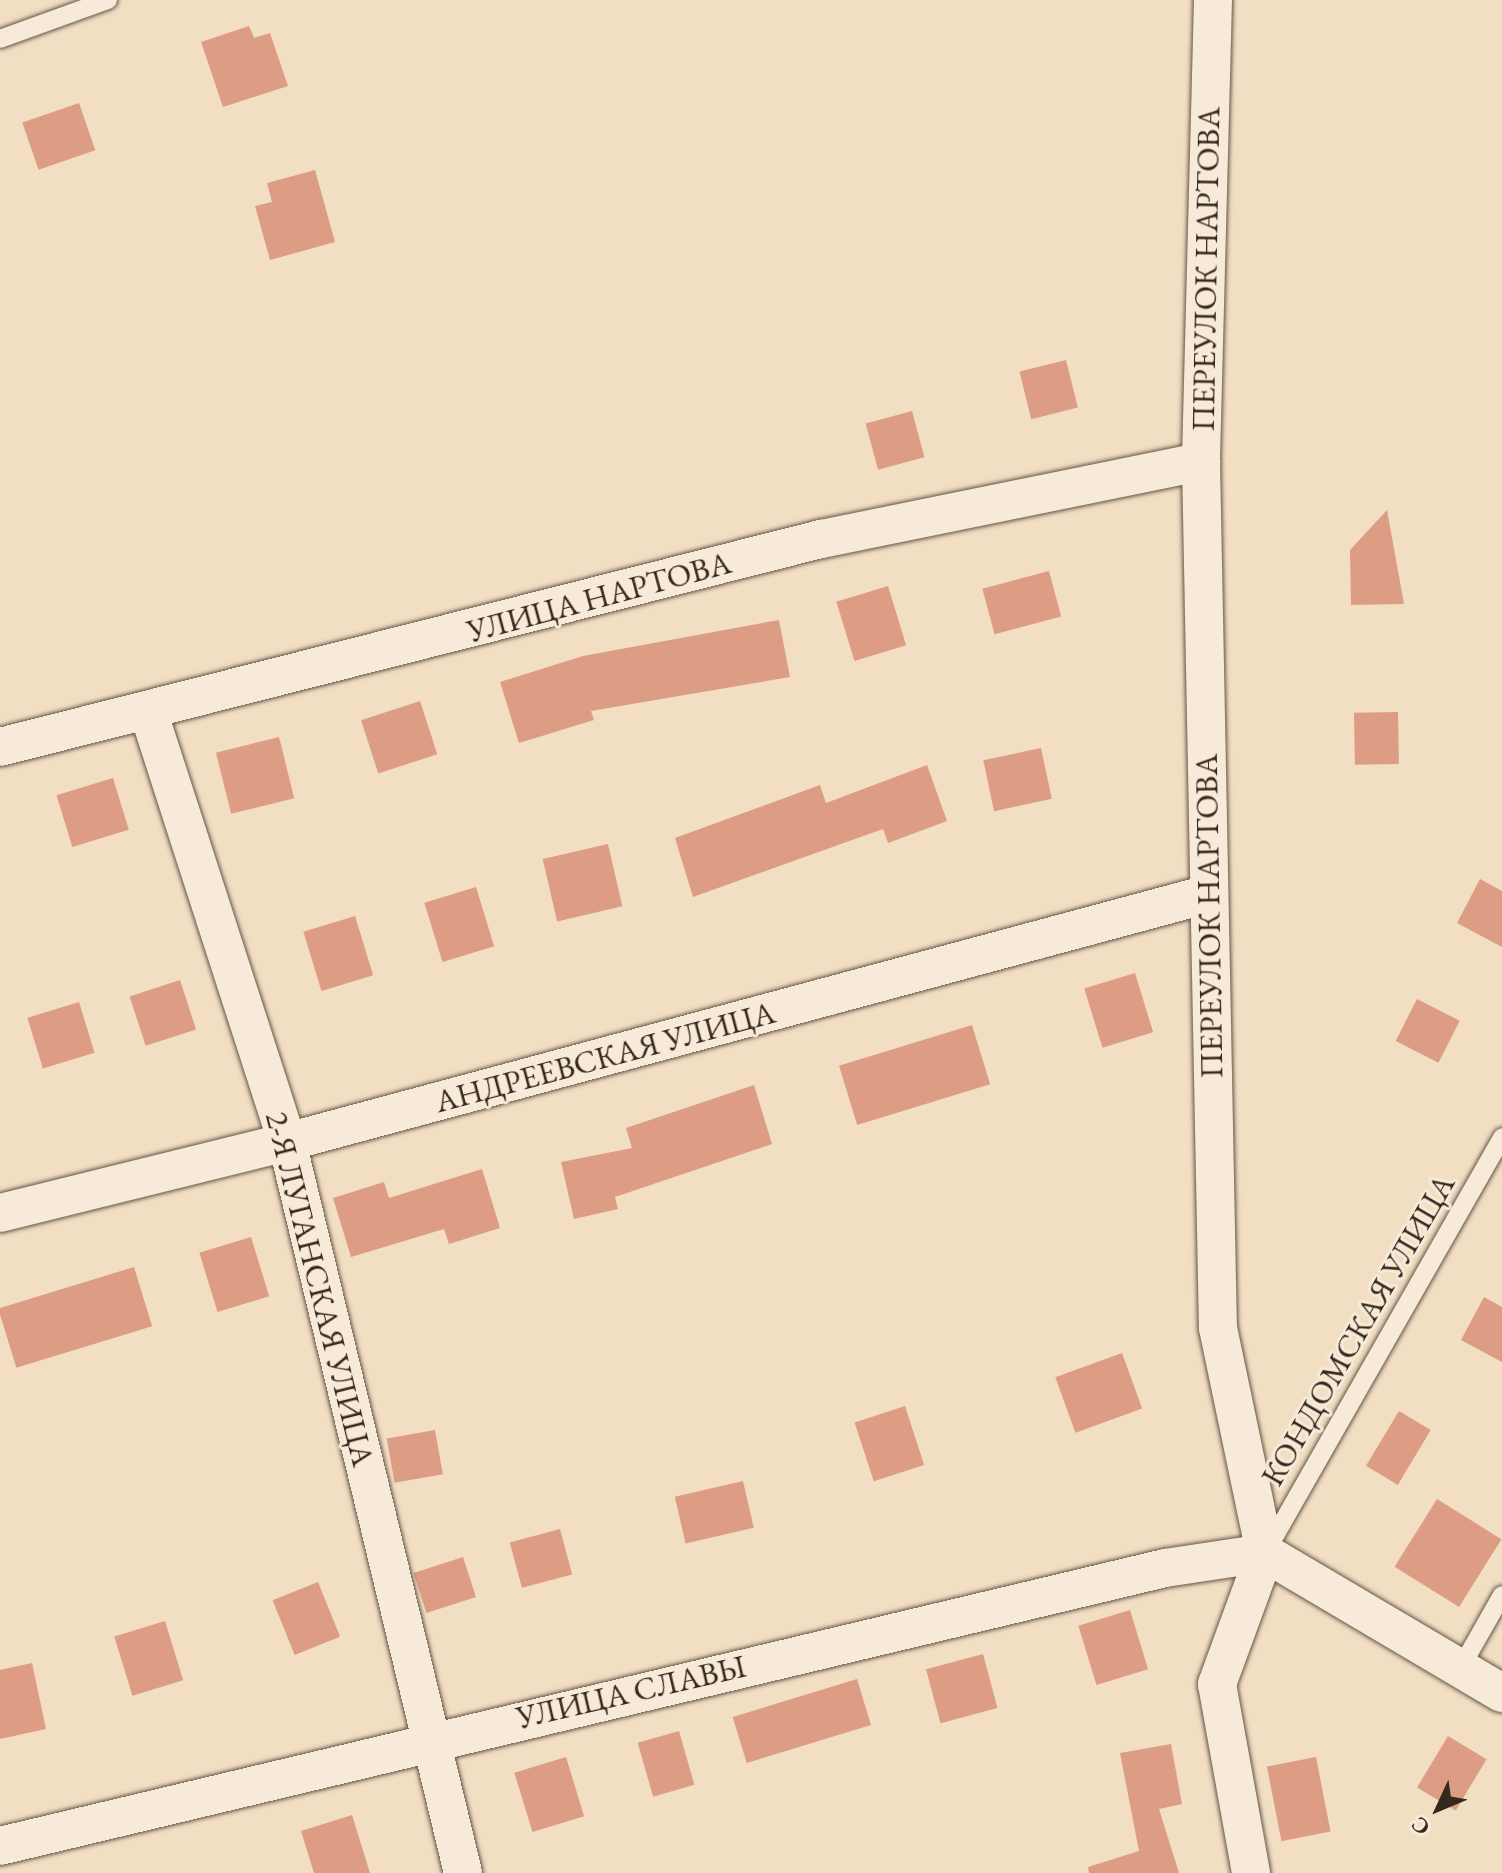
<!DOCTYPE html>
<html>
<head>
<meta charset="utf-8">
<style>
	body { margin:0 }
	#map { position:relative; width:1502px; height:1873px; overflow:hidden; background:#f2dec3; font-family:"EB Garamond",serif }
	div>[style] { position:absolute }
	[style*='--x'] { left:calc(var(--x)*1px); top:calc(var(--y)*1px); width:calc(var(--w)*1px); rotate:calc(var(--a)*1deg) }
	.building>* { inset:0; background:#dd9d84; transform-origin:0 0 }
	.roads { filter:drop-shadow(0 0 2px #645646) drop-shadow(0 0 2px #645646) }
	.lane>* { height:18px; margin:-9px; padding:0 9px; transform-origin:9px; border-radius:9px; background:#f7ead8 }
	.street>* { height:38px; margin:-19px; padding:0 19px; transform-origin:19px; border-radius:19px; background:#f7ead8 }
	span { translate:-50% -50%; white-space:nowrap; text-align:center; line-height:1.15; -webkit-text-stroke:6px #f7ead8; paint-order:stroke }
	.street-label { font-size:32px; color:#35281c }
	.north { position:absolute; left:1398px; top:1769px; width:80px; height:80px; -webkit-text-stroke:6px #f7ead8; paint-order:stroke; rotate:226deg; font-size:22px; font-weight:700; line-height:32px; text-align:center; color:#35281c }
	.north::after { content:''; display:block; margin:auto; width:28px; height:36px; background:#35281c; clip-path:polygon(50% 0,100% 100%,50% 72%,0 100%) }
</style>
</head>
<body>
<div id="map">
	<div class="building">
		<i style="clip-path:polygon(249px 26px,254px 38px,270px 33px,288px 86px,223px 107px,201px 42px)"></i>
		<i style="left:79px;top:103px;width:50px;height:60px;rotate:71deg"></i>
		<i style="clip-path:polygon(315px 170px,335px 242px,270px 260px,255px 206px,272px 202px,267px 183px)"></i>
		<i style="left:1066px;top:360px;width:49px;height:48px;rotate:76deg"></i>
		<i style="left:912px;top:411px;width:48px;height:48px;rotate:75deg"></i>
		<i style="clip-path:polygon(1387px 510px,1404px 604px,1351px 605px,1350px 550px)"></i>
		<i style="left:1049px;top:571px;width:47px;height:69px;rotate:75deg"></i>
		<i style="left:888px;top:586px;width:62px;height:54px;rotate:73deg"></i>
		<i style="clip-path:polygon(779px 620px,790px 677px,591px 711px,594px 720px,519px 743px,500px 682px,583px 656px)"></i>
		<i style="left:420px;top:701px;width:56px;height:62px;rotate:72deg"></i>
		<i style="left:1398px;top:712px;width:52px;height:44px;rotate:89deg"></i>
		<i style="left:279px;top:737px;width:63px;height:65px;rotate:76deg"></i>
		<i style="left:1041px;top:748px;width:52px;height:59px;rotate:78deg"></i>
		<i style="clip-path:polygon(927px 765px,947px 821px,888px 843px,883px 829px,693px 897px,675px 838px,820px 785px,826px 803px)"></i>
		<i style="left:113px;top:778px;width:54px;height:59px;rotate:73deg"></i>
		<i style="left:608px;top:844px;width:64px;height:67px;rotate:77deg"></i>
		<i style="clip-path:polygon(1480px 879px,1502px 891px,1502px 947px,1457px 923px)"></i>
		<i style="left:476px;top:887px;width:62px;height:54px;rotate:73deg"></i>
		<i style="left:355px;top:916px;width:62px;height:54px;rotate:73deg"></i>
		<i style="left:1135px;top:973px;width:62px;height:53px;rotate:73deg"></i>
		<i style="left:180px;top:980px;width:52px;height:53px;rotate:72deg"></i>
		<i style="left:1417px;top:999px;width:48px;height:47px;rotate:27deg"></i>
		<i style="left:79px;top:1002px;width:53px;height:54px;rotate:73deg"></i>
		<i style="left:972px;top:1025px;width:62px;height:139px;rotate:73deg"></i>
		<i style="clip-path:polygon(754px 1085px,772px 1144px,615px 1197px,618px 1209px,574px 1219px,561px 1162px,632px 1148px,626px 1128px)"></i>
		<i style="clip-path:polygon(482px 1169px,500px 1228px,449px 1244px,444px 1229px,351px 1257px,333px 1198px,384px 1182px,389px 1198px)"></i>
		<i style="left:251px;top:1237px;width:62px;height:54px;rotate:73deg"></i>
		<i style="left:134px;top:1267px;width:62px;height:142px;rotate:73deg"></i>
		<i style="clip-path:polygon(1484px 1297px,1502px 1307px,1502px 1362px,1461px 1340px)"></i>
		<i style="left:1122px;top:1353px;width:59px;height:71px;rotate:70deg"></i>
		<i style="left:905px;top:1406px;width:62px;height:53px;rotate:72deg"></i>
		<i style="left:1399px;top:1411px;width:37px;height:64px;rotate:31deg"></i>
		<i style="left:435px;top:1430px;width:45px;height:49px;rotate:80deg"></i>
		<i style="left:743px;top:1481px;width:48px;height:70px;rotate:77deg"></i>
		<i style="left:1437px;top:1499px;width:76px;height:80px;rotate:32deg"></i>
		<i style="left:560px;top:1529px;width:47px;height:52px;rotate:75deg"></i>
		<i style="left:463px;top:1557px;width:42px;height:52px;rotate:72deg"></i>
		<i style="left:318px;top:1582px;width:59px;height:49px;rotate:68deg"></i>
		<i style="left:1130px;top:1610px;width:62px;height:54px;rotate:73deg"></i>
		<i style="left:165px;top:1621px;width:62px;height:53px;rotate:73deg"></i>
		<i style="left:983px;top:1654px;width:56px;height:59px;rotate:75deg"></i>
		<i style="clip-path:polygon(32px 1663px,46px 1729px,0 1739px,0 1670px)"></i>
		<i style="left:857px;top:1679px;width:48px;height:130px;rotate:73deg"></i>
		<i style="left:679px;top:1731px;width:56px;height:43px;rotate:74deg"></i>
		<i style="left:1448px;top:1736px;width:45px;height:60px;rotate:31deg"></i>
		<i style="clip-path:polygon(1171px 1744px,1182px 1804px,1159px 1809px,1179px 1873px,1089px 1873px,1088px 1867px,1139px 1851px,1120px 1753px)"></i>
		<i style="left:566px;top:1757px;width:62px;height:54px;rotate:73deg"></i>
		<i style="left:1316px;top:1757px;width:76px;height:50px;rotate:79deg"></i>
		<i style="clip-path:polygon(352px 1815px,370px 1873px,314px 1873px,301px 1831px)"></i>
	</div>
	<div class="roads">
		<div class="lane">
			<i style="--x:0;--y:39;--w:115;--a:-19.9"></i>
			<i style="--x:1268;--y:1548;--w:473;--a:-60.3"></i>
			<i style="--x:1460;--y:1669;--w:85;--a:-60.4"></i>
		</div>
		<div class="street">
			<i style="--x:1213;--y:0;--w:462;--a:91.5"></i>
			<i style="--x:1201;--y:462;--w:866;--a:88.88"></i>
			<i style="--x:1218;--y:1328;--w:230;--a:78.2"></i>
			<i style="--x:1265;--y:1553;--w:275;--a:30.6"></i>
			<i style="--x:149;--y:714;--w:450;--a:72.1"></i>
			<i style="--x:287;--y:1142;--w:752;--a:76.46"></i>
			<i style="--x:0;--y:747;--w:847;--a:-14.22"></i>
			<i style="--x:821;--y:539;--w:388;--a:-11.5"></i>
			<i style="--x:0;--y:1213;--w:296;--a:-13.9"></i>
			<i style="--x:287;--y:1142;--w:954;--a:-15.07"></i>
			<i style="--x:0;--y:1846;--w:1198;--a:-13.42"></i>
			<i style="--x:1165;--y:1568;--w:101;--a:-8.5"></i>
			<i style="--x:1265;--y:1553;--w:140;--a:110.1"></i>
			<i style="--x:1217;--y:1684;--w:192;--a:79.8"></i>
		</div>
	</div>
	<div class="street-label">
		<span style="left:1206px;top:269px;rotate:-89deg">ПЕРЕУЛОК НАРТОВА</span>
		<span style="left:599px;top:597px;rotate:-15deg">УЛИЦА НАРТОВА</span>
		<span style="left:1209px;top:916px;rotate:-91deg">ПЕРЕУЛОК НАРТОВА</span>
		<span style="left:605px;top:1057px;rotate:-15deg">АНДРЕЕВСКАЯ УЛИЦА</span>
		<span style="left:320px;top:1289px;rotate:76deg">2-Я ЛУГАНСКАЯ УЛИЦА</span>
		<span style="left:1358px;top:1330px;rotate:-60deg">КОНДОМСКАЯ УЛИЦА</span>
		<span style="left:631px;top:1692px;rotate:-13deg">УЛИЦА СЛАВЫ</span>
	</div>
	<div class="north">С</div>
</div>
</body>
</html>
